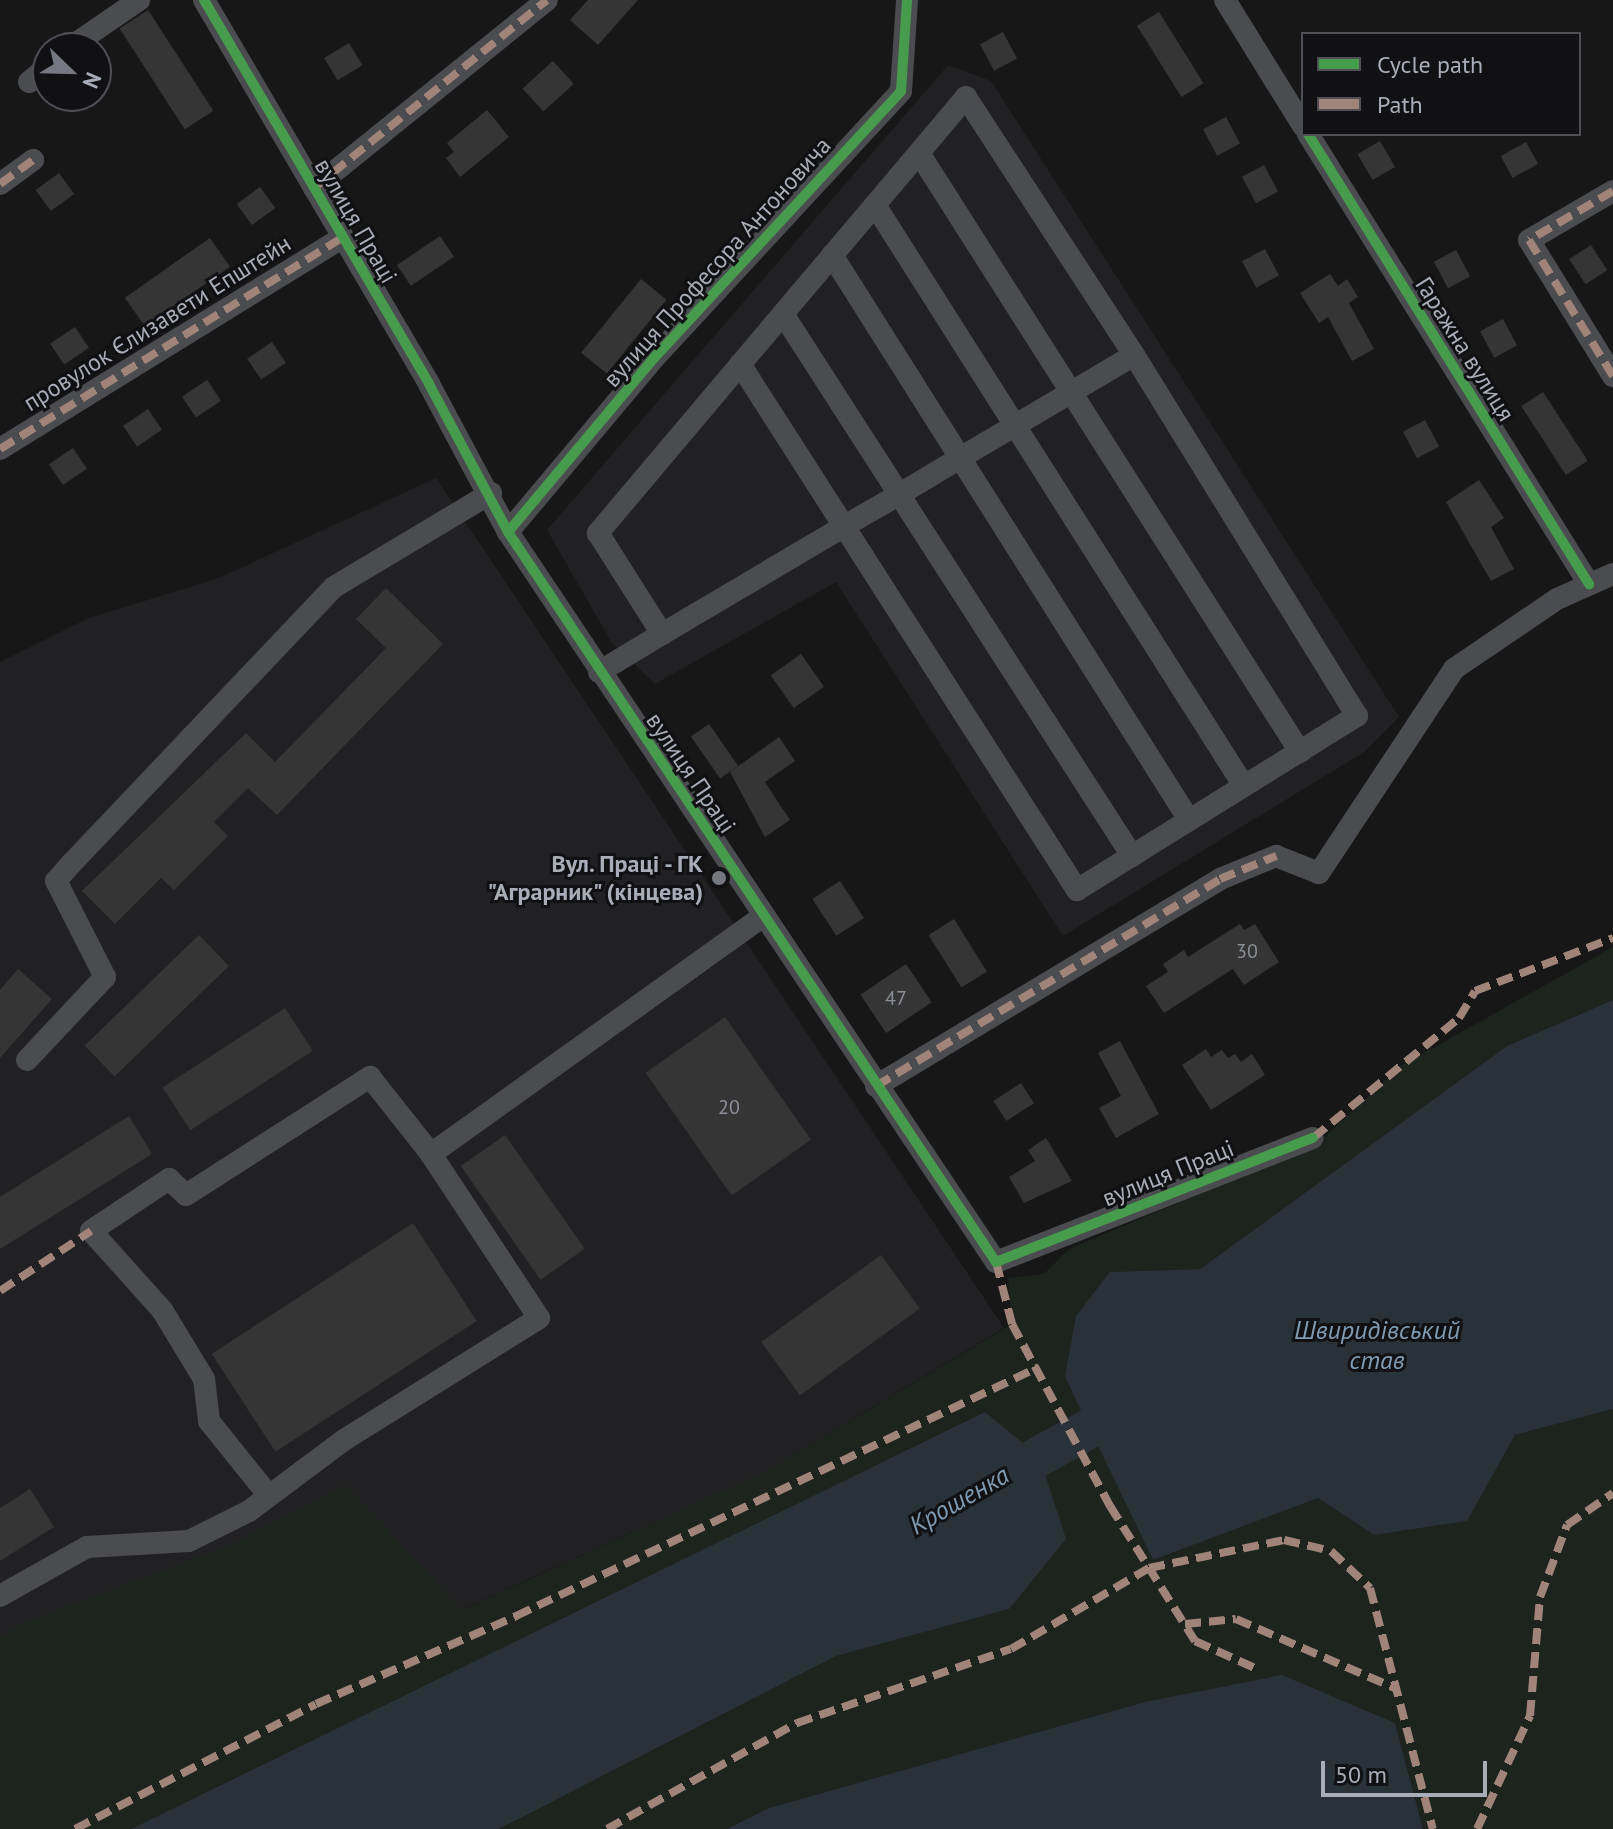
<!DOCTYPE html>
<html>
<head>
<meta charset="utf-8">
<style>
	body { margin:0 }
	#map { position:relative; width:1613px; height:1829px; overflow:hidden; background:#171717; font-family:"PT Sans",sans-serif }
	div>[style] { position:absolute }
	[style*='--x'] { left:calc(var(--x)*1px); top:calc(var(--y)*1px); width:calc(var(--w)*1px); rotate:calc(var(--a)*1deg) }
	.built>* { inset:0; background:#212123 }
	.green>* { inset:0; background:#1d241e }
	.water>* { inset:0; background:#2a3239 }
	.river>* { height:40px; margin:-20px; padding:0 20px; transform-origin:20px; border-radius:20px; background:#2a3239 }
	.building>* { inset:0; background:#353536; transform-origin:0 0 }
	.minor>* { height:22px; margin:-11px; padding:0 11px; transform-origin:11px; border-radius:11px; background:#4b4c50 }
	.quiet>* { height:8px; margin-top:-4px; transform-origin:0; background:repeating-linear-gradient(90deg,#a18479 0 16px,transparent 0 24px) }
	.cycleway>* { height:10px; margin:-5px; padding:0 5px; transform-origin:5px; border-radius:5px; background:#469c4c }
	.dots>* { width:22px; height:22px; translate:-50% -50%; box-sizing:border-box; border:4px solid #111113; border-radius:50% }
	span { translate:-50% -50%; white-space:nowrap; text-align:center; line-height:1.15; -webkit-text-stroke:6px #111113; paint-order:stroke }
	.number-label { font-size:20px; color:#8b8f98 }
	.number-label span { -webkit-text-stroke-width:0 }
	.street-label { font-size:24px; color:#a8adb8 }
	.poi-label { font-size:24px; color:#a8adb8; font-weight:700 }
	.right { translate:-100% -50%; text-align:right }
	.water-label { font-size:26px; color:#7f9bb3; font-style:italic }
	.legend { position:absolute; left:1301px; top:32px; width:280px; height:104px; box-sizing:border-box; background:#111113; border:2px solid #4d4f55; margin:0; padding:10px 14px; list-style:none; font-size:24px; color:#a8adb8 }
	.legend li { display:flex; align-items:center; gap:16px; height:40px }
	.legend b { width:40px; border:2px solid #4d4f55 }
	.north { position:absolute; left:32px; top:32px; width:80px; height:80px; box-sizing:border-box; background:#111113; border:2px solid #4d4f55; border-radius:50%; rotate:113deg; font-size:22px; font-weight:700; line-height:32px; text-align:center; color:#a8adb8 }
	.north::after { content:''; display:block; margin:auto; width:28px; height:36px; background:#757880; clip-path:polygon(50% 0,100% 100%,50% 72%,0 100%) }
	.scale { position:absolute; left:1321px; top:1761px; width:166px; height:36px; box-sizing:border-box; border:4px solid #a8adb8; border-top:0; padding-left:10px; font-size:24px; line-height:28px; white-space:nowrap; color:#a8adb8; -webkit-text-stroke:6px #111113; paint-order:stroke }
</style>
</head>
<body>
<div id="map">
	<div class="built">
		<i style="clip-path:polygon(948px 65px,991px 81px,1399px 717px,1364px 752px,1063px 936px,836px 582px,655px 684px,612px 643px,547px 530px)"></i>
		<i style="clip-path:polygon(436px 478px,1004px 1328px,764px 1472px,461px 1610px,235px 1543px,23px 1623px,0 1638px,0 662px,89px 618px,219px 578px)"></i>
	</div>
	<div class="green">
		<i style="clip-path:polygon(1613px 947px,1613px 1000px,1507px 1046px,1200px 1269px,1110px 1272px,1065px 1376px,1153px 1560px,1318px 1498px,1374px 1535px,1466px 1521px,1515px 1435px,1613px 1409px,1613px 1829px,1423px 1829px,1395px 1723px,1145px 1702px,769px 1808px,727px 1829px,499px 1829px,836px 1656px,1009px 1609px,985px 1413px,131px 1829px,0 1829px,0 1638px,23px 1623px,235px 1543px,345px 1484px,462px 1610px,764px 1472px,1012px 1324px,1008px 1278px,1044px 1274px,1069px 1249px,1317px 1144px,1401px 1066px)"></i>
	</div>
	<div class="water">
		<i style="clip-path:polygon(1613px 1000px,1613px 1409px,1515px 1435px,1467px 1521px,1374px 1535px,1318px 1498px,1153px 1560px,1065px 1377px,1076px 1316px,1110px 1272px,1200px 1269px,1507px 1046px)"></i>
		<i style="clip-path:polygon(985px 1412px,1039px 1456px,1066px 1539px,1009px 1609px,836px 1656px,499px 1829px,131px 1829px)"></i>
		<i style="clip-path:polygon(1282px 1675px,1395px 1723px,1423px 1829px,727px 1829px,769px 1808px,1145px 1702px)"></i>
	</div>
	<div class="river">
		<i style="--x:991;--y:1483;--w:168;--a:-28.9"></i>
	</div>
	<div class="building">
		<i style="clip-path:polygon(588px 0,638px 0,598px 45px,570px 20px)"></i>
		<i style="left:148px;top:10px;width:120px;height:34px;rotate:57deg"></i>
		<i style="left:1159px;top:12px;width:84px;height:26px;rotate:58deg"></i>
		<i style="left:1003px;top:32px;width:30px;height:26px;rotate:62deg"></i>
		<i style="left:349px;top:43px;width:26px;height:29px;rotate:59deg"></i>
		<i style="left:553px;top:61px;width:31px;height:41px;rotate:48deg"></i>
		<i style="clip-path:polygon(487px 110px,509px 137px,460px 177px,446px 158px,454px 152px,447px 143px)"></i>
		<i style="left:1226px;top:117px;width:30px;height:26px;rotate:62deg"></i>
		<i style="left:1380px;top:141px;width:30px;height:26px;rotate:60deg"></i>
		<i style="left:1526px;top:142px;width:25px;height:29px;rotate:61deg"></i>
		<i style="left:1264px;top:165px;width:30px;height:25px;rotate:62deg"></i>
		<i style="left:59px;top:173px;width:26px;height:29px;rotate:54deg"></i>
		<i style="left:260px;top:187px;width:26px;height:29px;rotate:54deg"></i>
		<i style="left:440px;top:236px;width:25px;height:52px;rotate:56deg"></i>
		<i style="left:210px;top:238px;width:35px;height:104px;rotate:55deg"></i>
		<i style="left:1591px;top:245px;width:30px;height:26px;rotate:57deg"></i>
		<i style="left:1265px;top:249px;width:30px;height:26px;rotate:62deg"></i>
		<i style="left:1456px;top:250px;width:30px;height:25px;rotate:62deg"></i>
		<i style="clip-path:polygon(1330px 274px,1338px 286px,1347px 279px,1358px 297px,1349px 303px,1374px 349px,1352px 361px,1328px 317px,1319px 323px,1300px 293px)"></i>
		<i style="left:641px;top:279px;width:33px;height:95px;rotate:39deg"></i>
		<i style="left:1503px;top:319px;width:30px;height:26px;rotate:62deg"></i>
		<i style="left:75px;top:327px;width:25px;height:30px;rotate:56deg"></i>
		<i style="left:272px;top:342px;width:25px;height:30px;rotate:56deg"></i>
		<i style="left:207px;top:380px;width:25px;height:30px;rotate:56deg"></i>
		<i style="left:1543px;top:392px;width:82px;height:26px;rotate:57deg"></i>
		<i style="left:148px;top:409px;width:25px;height:30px;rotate:56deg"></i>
		<i style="left:1425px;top:420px;width:30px;height:25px;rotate:62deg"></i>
		<i style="left:73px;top:448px;width:25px;height:29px;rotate:56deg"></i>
		<i style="clip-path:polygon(1479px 480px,1504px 518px,1491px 527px,1514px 569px,1491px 581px,1446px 502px)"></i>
		<i style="clip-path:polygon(386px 588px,443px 644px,277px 815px,248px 788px,214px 822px,228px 836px,174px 890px,161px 878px,115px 924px,82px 891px,246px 733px,275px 762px,386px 648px,356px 619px)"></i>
		<i style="left:801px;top:654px;width:40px;height:37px;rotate:55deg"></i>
		<i style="left:709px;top:724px;width:51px;height:22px;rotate:55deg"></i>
		<i style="clip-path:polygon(779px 737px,795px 761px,765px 782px,790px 820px,765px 837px,730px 772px)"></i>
		<i style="left:840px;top:881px;width:44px;height:33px;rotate:57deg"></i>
		<i style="left:954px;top:919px;width:62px;height:30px;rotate:58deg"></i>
		<i style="clip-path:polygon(1240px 924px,1244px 930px,1255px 924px,1279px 962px,1244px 985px,1233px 969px,1164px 1013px,1146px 986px,1168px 972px,1163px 964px,1184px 950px,1188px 957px)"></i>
		<i style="left:199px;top:935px;width:43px;height:159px;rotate:46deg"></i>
		<i style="left:906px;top:964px;width:46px;height:55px;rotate:56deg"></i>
		<i style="clip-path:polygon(18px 969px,52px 999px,0 1058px,0 990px)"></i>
		<i style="left:285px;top:1008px;width:51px;height:146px;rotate:57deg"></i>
		<i style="left:725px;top:1017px;width:150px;height:97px;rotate:55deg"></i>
		<i style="clip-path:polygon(1120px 1041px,1159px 1114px,1116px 1138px,1099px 1108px,1121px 1096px,1098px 1053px)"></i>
		<i style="clip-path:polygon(1206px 1049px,1211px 1057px,1222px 1050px,1228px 1058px,1235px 1054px,1241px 1062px,1252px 1054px,1265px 1075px,1211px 1110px,1182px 1065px)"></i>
		<i style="left:1021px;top:1083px;width:24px;height:33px;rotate:57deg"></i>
		<i style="clip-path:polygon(129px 1116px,152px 1154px,0 1249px,0 1197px)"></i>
		<i style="left:505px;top:1135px;width:139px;height:54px;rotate:55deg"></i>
		<i style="clip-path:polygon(1046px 1138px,1072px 1181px,1024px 1203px,1009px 1177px,1035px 1161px,1028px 1150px)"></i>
		<i style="left:413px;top:1223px;width:117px;height:240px;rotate:57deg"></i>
		<i style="left:881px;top:1255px;width:66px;height:148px;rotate:54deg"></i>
		<i style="clip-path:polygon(30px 1489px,54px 1527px,0 1561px,0 1508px)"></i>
	</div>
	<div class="minor">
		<i style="--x:204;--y:0;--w:445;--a:59.6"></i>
		<i style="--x:429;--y:384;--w:168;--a:61.9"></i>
		<i style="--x:508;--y:532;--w:878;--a:56.24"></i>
		<i style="--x:996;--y:1262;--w:340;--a:-21.4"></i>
		<i style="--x:1225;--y:0;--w:148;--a:58.2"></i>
		<i style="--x:69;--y:48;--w:85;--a:-34.4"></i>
		<i style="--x:29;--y:82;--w:25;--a:-40"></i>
		<i style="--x:1308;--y:134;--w:531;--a:58.02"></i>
		<i style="--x:919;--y:153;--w:710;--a:57.54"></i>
		<i style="--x:0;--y:184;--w:41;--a:-36"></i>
		<i style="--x:314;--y:188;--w:299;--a:-38.9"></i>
		<i style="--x:1613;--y:191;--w:97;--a:149.7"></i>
		<i style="--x:1529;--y:240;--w:160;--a:58.3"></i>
		<i style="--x:875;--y:205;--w:688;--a:57.58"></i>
		<i style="--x:832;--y:255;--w:668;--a:57.71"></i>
		<i style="--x:783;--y:314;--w:645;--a:57.22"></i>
		<i style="--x:740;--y:364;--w:625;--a:57.35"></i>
		<i style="--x:1077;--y:890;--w:330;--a:-31.9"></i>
		<i style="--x:1357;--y:716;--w:424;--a:-121.7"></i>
		<i style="--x:0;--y:449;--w:400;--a:-31.7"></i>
		<i style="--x:508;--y:532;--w:229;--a:-50"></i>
		<i style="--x:655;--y:357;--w:362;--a:-47.2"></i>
		<i style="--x:901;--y:91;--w:91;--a:-86.2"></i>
		<i style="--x:599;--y:672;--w:74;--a:-31.1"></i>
		<i style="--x:662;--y:634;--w:216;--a:-30.6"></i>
		<i style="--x:848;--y:524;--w:60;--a:-30"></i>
		<i style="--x:900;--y:494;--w:70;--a:-31"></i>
		<i style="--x:960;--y:458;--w:202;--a:-30.6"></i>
		<i style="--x:1134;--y:355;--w:308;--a:-123.1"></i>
		<i style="--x:966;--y:97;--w:571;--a:130.17"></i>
		<i style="--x:598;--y:533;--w:120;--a:57.6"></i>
		<i style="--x:27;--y:1060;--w:114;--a:-46.8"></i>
		<i style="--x:105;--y:977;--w:108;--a:-117"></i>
		<i style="--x:56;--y:881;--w:23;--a:-49"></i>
		<i style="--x:71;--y:864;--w:382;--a:-46.5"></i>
		<i style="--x:334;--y:587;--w:183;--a:-30.9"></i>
		<i style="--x:876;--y:1086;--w:401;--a:-31"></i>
		<i style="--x:1220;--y:879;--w:61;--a:-22.3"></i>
		<i style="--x:1276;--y:856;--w:46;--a:21.6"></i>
		<i style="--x:1319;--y:873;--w:245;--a:-56.5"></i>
		<i style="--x:1454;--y:669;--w:125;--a:-34.2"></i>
		<i style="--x:1557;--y:599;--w:61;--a:-24.1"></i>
		<i style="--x:269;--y:1496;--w:96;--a:-128.7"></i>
		<i style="--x:209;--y:1421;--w:42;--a:-96.8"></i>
		<i style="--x:204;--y:1379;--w:81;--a:-121.3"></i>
		<i style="--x:162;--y:1310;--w:106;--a:-131.9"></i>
		<i style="--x:91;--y:1231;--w:94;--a:-33.7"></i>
		<i style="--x:169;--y:1179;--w:23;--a:43"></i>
		<i style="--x:186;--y:1195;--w:219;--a:-32.7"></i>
		<i style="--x:370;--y:1077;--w:98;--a:51.6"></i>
		<i style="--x:0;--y:1596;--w:100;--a:-29.4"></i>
		<i style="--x:87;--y:1547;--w:102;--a:-3.4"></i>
		<i style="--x:189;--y:1541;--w:67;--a:-26.6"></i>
		<i style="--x:249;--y:1511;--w:119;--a:-36.8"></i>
		<i style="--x:344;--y:1440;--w:230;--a:-32"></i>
		<i style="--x:539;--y:1318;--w:196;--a:-123.4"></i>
		<i style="--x:431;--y:1154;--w:408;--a:-35.6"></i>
	</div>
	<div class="quiet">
		<i style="--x:0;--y:184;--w:41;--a:-36"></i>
		<i style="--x:314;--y:188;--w:299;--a:-38.9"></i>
		<i style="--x:1613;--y:191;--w:97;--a:149.7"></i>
		<i style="--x:1529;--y:240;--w:160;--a:58.3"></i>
		<i style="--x:0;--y:449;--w:400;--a:-31.7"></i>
		<i style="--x:876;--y:1086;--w:401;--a:-31"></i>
		<i style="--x:1220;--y:879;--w:61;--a:-22.3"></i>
		<i style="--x:1313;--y:1138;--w:189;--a:-39.4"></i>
		<i style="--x:1459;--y:1018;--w:31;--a:-59"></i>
		<i style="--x:1475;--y:991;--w:148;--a:-21"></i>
		<i style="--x:996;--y:1262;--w:64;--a:75.5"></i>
		<i style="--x:1012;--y:1324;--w:207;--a:61.7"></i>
		<i style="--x:1110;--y:1506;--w:160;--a:57.8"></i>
		<i style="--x:1195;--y:1641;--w:68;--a:24.3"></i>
		<i style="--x:0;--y:1291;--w:109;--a:-33.4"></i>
		<i style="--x:1185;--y:1624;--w:51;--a:-5.6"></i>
		<i style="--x:1236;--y:1619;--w:173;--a:23.5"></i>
		<i style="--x:75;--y:1829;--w:271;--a:-27.4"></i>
		<i style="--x:316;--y:1704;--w:219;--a:-23.7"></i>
		<i style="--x:516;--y:1616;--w:579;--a:-25.46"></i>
		<i style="--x:607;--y:1829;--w:218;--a:-29.2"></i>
		<i style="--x:797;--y:1723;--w:226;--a:-19.1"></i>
		<i style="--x:1011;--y:1649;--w:160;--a:-30.4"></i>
		<i style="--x:1149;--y:1568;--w:138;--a:-11.7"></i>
		<i style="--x:1284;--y:1540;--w:48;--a:13.2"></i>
		<i style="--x:1331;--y:1551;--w:54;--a:43.5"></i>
		<i style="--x:1370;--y:1588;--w:249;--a:75.4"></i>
		<i style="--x:1477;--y:1829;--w:125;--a:-64.9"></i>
		<i style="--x:1530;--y:1716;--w:119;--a:-85.2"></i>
		<i style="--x:1540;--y:1597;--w:77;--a:-69.4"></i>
		<i style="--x:1567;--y:1525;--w:56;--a:-34.8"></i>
	</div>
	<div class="cycleway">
		<i style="--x:204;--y:0;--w:445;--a:59.6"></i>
		<i style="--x:429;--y:384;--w:168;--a:61.9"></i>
		<i style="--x:508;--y:532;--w:878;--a:56.24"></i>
		<i style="--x:996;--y:1262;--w:340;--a:-21.4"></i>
		<i style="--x:1308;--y:134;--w:531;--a:58.02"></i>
		<i style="--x:508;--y:532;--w:229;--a:-50"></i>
		<i style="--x:655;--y:357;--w:362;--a:-47.2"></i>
		<i style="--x:901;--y:91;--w:91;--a:-86.2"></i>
	</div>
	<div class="dots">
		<i style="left:719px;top:878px;background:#757880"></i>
	</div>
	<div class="number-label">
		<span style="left:1247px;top:951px">30</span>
		<span style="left:896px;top:998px">47</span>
		<span style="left:729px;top:1107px">20</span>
	</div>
	<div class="street-label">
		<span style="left:356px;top:221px;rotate:60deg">вулиця Праці</span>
		<span style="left:717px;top:262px;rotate:-48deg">вулиця Професора Антоновича</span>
		<span style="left:157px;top:323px;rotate:-32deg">провулок Єлизавети Епштейн</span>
		<span style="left:1465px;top:349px;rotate:58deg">Гаражна вулиця</span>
		<span style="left:691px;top:773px;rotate:56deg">вулиця Праці</span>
		<span style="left:1168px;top:1173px;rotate:-22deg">вулиця Праці</span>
	</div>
	<div class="poi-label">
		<span class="right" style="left:703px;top:878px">Вул. Праці - ГК<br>"Аграрник" (кінцева)</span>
	</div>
	<div class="water-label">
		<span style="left:1377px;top:1345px">Швиридівський<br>став</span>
		<span style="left:959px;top:1500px;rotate:-30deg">Крошенка</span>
	</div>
	<ul class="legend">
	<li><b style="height:10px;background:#469c4c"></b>Cycle path</li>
	<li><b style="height:10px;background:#a18479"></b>Path</li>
	</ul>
	<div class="north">N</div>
	<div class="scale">50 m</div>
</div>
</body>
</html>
